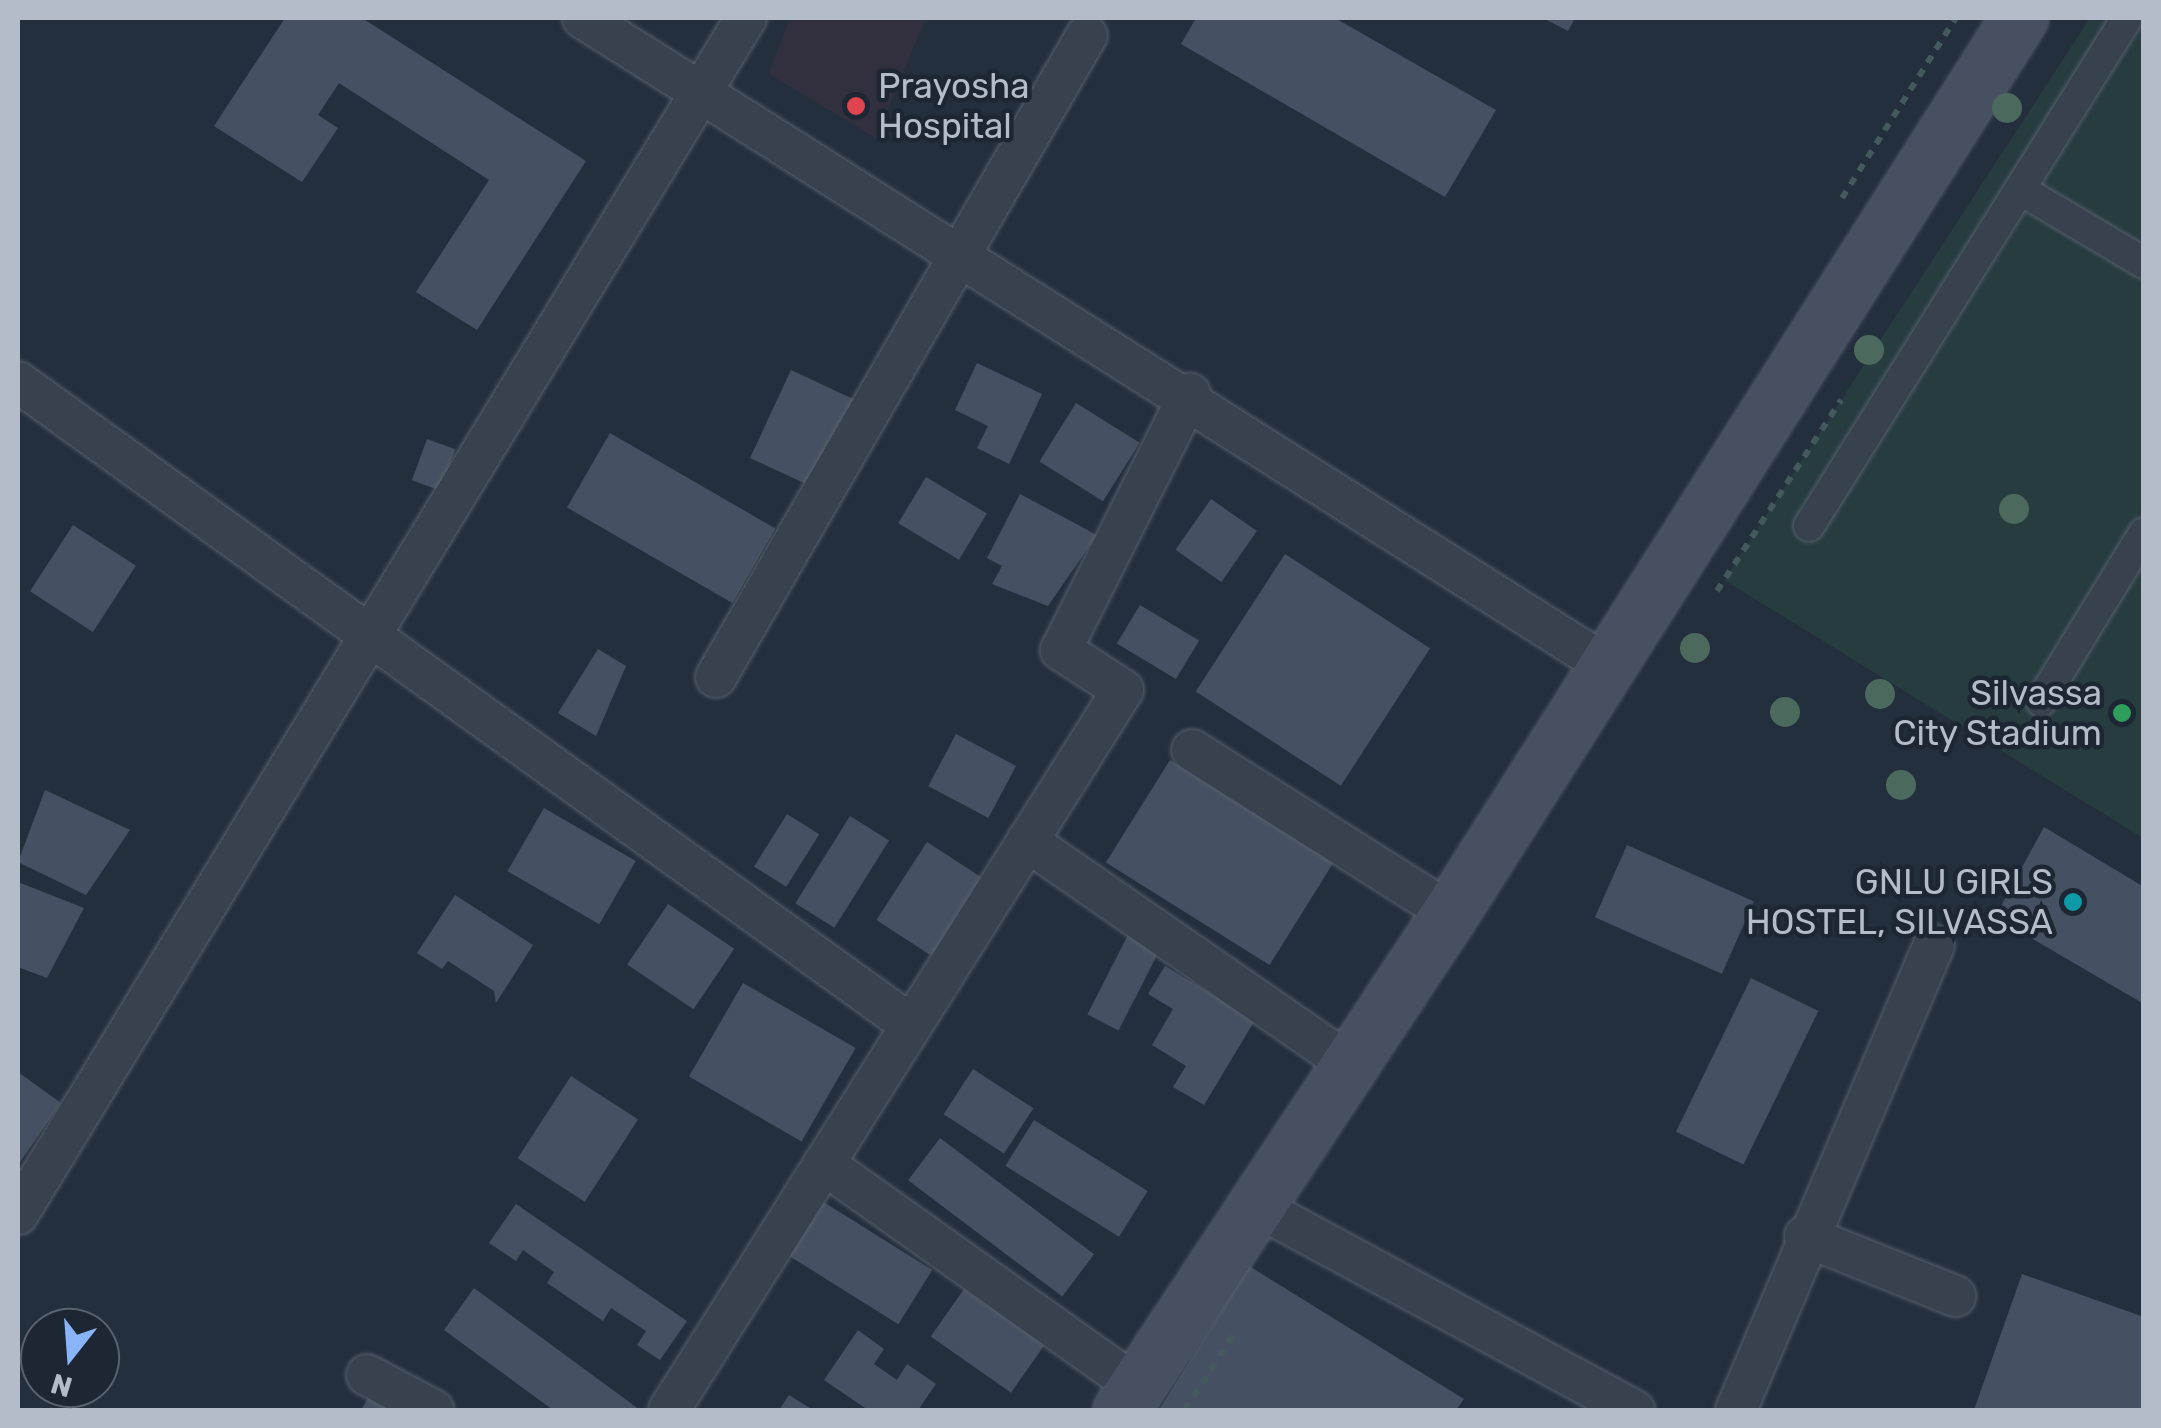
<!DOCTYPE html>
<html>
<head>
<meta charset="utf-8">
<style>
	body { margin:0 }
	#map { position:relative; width:2161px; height:1428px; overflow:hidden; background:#242f3e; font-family:Rubik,sans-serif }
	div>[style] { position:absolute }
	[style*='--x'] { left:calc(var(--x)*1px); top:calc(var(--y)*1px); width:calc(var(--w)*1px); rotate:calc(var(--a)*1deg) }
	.medical>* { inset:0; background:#32303f }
	.green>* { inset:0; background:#263c3f }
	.building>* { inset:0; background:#455162; transform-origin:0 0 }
	.path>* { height:6px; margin-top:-3px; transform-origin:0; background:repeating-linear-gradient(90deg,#44595c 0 8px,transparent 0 16px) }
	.roads { filter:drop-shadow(0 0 2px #565f6c) drop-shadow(0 0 2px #565f6c) }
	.pedestrian>* { height:30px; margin:-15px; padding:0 15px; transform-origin:15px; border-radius:15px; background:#38414e }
	.minor>* { height:40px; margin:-20px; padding:0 20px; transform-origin:20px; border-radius:20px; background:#38414e }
	.secondary>* { height:55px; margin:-27.5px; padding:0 27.5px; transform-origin:27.5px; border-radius:27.5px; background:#465061 }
	.trees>* { width:30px; height:30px; margin:-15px; border-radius:50%; background:#4b6a5d }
	.dots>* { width:28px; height:28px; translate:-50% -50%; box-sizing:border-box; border:5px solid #1d2633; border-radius:50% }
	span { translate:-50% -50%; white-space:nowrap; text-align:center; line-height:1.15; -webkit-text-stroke:9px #1d2633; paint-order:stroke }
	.poi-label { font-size:35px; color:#b4bcc9 }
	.left { translate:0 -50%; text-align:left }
	.right { translate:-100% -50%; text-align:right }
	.frame { position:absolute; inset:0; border:20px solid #b4bcc9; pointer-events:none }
	.north { position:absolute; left:20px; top:1308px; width:100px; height:100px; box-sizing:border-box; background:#1d2633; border:2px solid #59626f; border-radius:50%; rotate:197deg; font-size:28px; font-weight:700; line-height:40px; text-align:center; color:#b4bcc9 }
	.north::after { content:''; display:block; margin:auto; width:35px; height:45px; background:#8ab4f8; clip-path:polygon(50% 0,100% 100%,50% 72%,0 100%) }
</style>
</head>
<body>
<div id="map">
	<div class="medical">
		<i style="clip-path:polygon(790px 18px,926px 18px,876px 138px,769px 74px)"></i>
	</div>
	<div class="green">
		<i style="clip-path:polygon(2090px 18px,2143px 18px,2143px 838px,1724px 580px)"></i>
	</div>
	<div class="building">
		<i style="clip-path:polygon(285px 18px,362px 18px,586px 161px,477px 330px,416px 292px,489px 180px,339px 83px,318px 115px,338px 128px,302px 182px,214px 126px)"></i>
		<i style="clip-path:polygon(1196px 18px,1335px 18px,1496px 110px,1445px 197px,1181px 44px)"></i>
		<i style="clip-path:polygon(1543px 18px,1575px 18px,1568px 31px)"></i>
		<i style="clip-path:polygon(977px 363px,1042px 394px,1009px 464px,977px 448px,988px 426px,955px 410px)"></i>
		<i style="left:791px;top:370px;width:72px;height:97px;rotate:25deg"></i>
		<i style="left:1076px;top:403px;width:75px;height:69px;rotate:32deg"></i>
		<i style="left:610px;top:433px;width:191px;height:86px;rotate:30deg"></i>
		<i style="left:427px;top:439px;width:30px;height:44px;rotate:20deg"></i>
		<i style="left:926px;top:477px;width:71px;height:54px;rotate:31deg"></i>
		<i style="clip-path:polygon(1020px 494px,1097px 535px,1048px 606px,992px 584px,1002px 566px,987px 558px)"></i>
		<i style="left:1211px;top:499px;width:56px;height:62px;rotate:35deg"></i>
		<i style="left:73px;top:525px;width:75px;height:79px;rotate:33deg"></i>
		<i style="left:1285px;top:554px;width:173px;height:164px;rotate:33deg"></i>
		<i style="left:1140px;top:605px;width:69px;height:45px;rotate:31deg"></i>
		<i style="clip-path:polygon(598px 649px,626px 666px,596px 736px,558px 713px)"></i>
		<i style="left:956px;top:734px;width:68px;height:59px;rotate:28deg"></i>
		<i style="left:1170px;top:760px;width:193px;height:121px;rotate:32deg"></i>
		<i style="clip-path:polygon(45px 790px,130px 830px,86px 895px,18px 862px)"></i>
		<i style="left:544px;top:808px;width:106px;height:73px;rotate:30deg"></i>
		<i style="left:787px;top:814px;width:38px;height:62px;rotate:32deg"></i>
		<i style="left:850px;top:816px;width:46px;height:103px;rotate:32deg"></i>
		<i style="clip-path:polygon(2044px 827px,2144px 887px,2144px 1004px,1995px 917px)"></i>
		<i style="left:927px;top:842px;width:69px;height:93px;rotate:33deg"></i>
		<i style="left:1627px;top:845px;width:139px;height:79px;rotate:24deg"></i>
		<i style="clip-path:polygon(18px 882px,84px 908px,47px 978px,18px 967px)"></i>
		<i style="clip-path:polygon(455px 895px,533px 945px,496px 1003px,494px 991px,448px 961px,442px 969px,417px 953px)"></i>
		<i style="left:668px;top:904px;width:80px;height:73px;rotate:34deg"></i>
		<i style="left:1131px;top:929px;width:35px;height:96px;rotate:27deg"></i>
		<i style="clip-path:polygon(1165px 966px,1255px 1020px,1204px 1105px,1173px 1087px,1186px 1066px,1152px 1045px,1173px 1009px,1148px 994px)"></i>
		<i style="left:1751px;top:978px;width:75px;height:171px;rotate:26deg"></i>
		<i style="left:743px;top:983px;width:130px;height:108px;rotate:30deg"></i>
		<i style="left:973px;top:1069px;width:72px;height:54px;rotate:33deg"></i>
		<i style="clip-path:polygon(18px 1072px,61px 1103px,18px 1165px)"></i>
		<i style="left:571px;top:1076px;width:80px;height:98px;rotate:33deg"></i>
		<i style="left:1034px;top:1120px;width:134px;height:54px;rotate:32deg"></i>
		<i style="left:940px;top:1138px;width:193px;height:53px;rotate:37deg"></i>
		<i style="left:822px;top:1201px;width:130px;height:64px;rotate:32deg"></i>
		<i style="clip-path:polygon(516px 1204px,687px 1321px,660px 1360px,637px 1345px,646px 1331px,611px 1308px,603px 1321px,547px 1283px,554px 1272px,523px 1250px,516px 1261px,489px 1243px)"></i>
		<i style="clip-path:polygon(1249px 1266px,1464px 1399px,1456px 1410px,1159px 1410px)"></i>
		<i style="clip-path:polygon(2022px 1274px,2144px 1317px,2144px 1410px,1974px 1410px)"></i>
		<i style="clip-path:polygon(474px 1288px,640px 1410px,553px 1410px,444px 1330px)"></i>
		<i style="left:964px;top:1289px;width:98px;height:58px;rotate:35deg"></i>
		<i style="clip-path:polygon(858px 1330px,884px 1349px,874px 1364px,897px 1380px,907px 1364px,936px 1384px,918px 1410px,868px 1410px,824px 1380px)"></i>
		<i style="clip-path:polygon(376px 1385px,420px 1410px,361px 1410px)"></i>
		<i style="clip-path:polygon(789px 1395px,813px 1410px,779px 1410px)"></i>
	</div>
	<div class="path">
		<i style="--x:1842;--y:198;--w:213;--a:-57.7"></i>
		<i style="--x:1717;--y:591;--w:228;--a:-57"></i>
		<i style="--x:1185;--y:1410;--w:94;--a:-57.2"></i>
	</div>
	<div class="roads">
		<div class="pedestrian">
			<i style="--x:2021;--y:190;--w:143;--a:30.7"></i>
			<i style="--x:1809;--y:526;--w:599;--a:-57.95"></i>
			<i style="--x:2041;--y:701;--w:197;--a:-58.5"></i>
		</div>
		<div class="minor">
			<i style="--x:583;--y:18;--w:1214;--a:32.32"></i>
			<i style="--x:18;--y:382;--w:1100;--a:35.76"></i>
			<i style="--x:716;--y:677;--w:741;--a:-59.98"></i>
			<i style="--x:1192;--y:750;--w:305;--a:32.3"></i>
			<i style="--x:1027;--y:841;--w:393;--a:34.7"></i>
			<i style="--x:824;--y:1164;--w:383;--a:35.4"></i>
			<i style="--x:1256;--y:1206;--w:430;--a:28.4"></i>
			<i style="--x:18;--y:1214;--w:1400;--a:-58.67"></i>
			<i style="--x:1805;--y:1236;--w:162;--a:21.8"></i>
			<i style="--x:367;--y:1375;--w:75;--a:27.9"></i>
			<i style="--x:669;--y:1410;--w:851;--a:-57.77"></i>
			<i style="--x:1123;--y:690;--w:74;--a:-147.2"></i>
			<i style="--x:1061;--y:650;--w:287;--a:-63.3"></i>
			<i style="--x:1736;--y:1410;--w:505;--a:-66.94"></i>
		</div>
		<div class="secondary">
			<i style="--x:1121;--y:1410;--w:596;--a:-56.5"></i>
			<i style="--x:1450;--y:913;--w:1061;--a:-57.55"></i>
		</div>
	</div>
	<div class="trees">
		<i style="left:2007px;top:108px"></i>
		<i style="left:1869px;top:350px"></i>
		<i style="left:2014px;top:509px"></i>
		<i style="left:1695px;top:648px"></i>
		<i style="left:1880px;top:694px"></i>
		<i style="left:1785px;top:712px"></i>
		<i style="left:1901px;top:785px"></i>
	</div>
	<div class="dots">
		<i style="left:856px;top:106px;background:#e0444e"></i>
		<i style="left:2122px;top:713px;background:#2e9e5b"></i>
		<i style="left:2073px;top:902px;background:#0f9aa8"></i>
	</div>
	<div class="poi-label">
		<span class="left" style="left:878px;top:106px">Prayosha<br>Hospital</span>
		<span class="right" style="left:2102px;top:713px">Silvassa<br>City Stadium</span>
		<span class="right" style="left:2053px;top:902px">GNLU GIRLS<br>HOSTEL, SILVASSA</span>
	</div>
	<div class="frame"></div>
	<div class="north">N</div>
</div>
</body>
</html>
